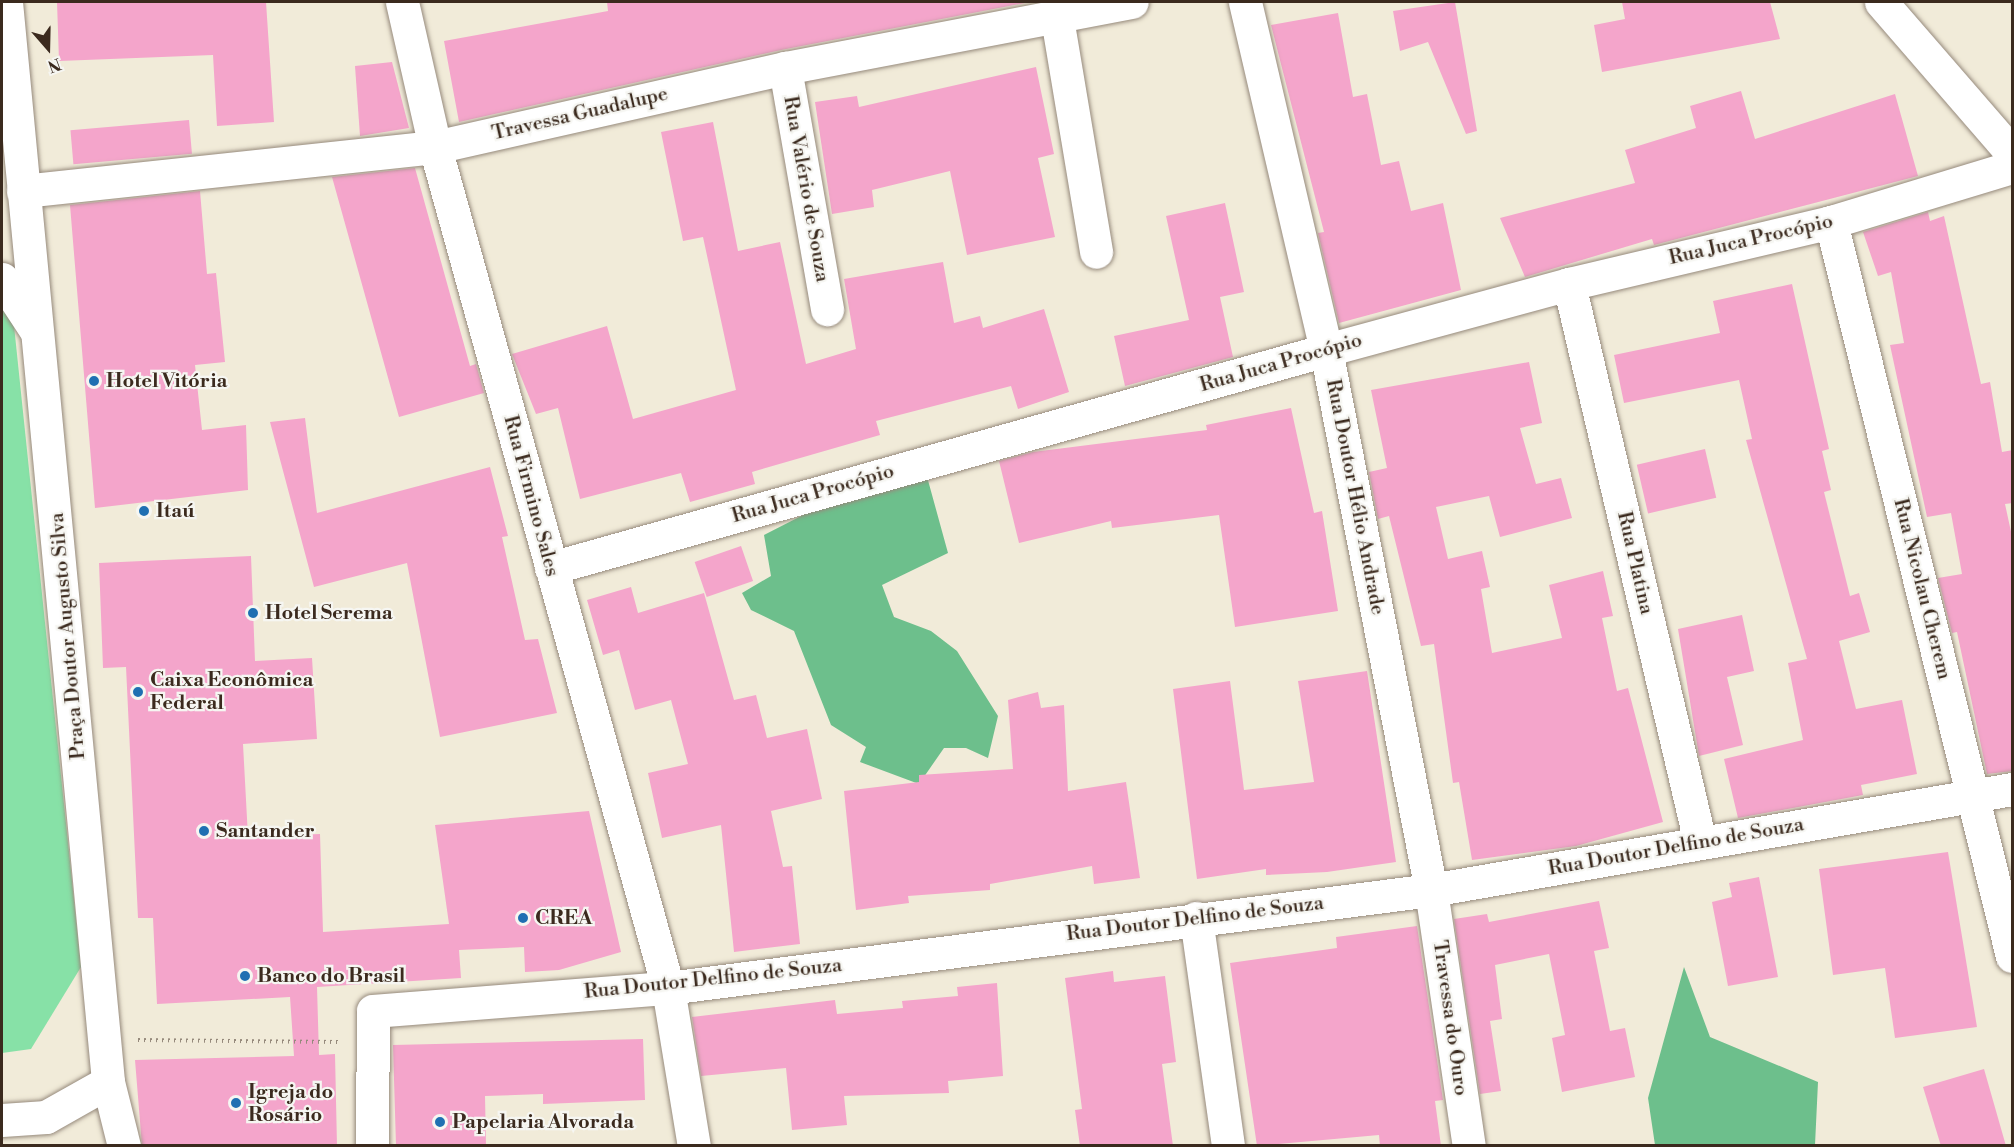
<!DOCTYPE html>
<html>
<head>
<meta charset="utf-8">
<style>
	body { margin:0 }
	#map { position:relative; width:2014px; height:1147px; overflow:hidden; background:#f1ebd9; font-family:"Libre Bodoni",serif }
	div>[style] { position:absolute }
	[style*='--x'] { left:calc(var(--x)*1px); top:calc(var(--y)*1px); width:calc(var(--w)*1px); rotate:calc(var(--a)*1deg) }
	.green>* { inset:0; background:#87e1a7 }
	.forest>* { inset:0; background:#6dbf8c }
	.building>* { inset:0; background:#f4a5cb; transform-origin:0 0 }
	.path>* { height:4px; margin-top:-2px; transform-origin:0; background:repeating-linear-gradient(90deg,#968a7c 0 1.5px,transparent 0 6px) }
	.roads { filter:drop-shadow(0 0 2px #968a7c) drop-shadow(0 0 2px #968a7c) }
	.minor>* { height:33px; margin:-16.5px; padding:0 16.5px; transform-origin:16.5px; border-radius:16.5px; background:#fff }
	.major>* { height:33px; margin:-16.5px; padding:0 16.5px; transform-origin:16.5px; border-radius:16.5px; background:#fff }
	.dots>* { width:16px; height:16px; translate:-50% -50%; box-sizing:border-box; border:3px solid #f6f6f2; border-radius:50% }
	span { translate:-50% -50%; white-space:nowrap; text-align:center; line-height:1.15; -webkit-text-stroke:4.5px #f6f6f2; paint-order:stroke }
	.street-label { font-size:20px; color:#3b2a1e }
	.poi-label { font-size:20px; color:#3b2a1e; font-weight:700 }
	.left { translate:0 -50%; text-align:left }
	.frame { position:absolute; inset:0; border:3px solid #3b2a1e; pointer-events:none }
	.north { position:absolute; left:18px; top:18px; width:60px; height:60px; -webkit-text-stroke:4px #f6f6f2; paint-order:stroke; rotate:160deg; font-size:16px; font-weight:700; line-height:24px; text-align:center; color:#3b2a1e }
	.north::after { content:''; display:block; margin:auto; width:21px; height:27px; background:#3b2a1e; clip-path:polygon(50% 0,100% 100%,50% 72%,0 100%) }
</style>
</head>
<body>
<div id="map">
	<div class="green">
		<i style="clip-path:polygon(2px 275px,11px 297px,81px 967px,31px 1049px,2px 1053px)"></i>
	</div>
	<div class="forest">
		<i style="clip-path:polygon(926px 473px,948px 553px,882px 585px,894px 617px,931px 631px,957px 651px,998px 716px,988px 758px,966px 748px,944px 748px,919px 784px,860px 762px,866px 747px,831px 725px,794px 631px,751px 610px,742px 593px,771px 576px,764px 535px,844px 494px)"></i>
		<i style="clip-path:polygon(1684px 967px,1710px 1037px,1818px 1082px,1815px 1145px,1655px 1145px,1648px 1098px)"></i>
	</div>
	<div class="building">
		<i style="clip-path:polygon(57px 2px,266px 2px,274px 122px,217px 126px,213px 55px,59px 61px)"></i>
		<i style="clip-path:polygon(607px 2px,1030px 2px,781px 50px,459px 122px,444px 41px,608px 11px)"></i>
		<i style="clip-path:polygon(1455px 2px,1477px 131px,1466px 134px,1428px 42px,1400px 51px,1393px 11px)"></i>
		<i style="clip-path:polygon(1622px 2px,1770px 2px,1780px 39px,1602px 72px,1594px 25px,1625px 19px)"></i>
		<i style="clip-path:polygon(1338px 13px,1353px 97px,1367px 94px,1381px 165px,1399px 161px,1411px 211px,1443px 203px,1461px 290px,1339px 323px,1318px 233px,1324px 232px,1271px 25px)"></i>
		<i style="clip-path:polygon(392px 62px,409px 128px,360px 136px,355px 66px)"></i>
		<i style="clip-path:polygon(1036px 67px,1054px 154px,1038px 158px,1055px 237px,967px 255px,950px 171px,872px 190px,874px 207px,832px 214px,815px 102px,857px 96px,859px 107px)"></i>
		<i style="clip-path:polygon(1741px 91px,1755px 139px,1895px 94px,1918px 176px,1654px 245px,1652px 239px,1525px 277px,1500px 218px,1635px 183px,1625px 150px,1696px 128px,1690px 106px)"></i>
		<i style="left:189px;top:120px;width:34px;height:119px;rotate:85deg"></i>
		<i style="clip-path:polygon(713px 122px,738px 251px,780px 242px,806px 364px,856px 349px,844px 279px,943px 262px,954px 323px,980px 316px,983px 328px,1044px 309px,1069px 392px,1018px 409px,1011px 386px,876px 421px,880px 435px,752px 472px,755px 484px,690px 502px,681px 473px,580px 499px,558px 408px,536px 414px,512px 354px,607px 326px,633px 419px,736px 390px,703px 237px,683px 241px,661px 132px)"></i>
		<i style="clip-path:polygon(415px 168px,470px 366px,476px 364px,484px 393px,399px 417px,332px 177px)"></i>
		<i style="clip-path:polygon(200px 191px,207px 274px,216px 273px,225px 362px,195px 365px,202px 430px,246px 425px,248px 490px,95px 508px,70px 205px)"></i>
		<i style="clip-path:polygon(1225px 203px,1244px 292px,1220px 297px,1233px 357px,1125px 386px,1114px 336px,1189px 320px,1166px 216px)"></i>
		<i style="clip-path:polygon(1928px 212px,1930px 221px,1944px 216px,1981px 384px,1990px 382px,2002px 452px,2013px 450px,2013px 503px,2005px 504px,2013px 541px,2013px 771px,1987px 774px,1957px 632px,1952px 633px,1938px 578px,1962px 574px,1951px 513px,1927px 517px,1890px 345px,1904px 343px,1891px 272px,1878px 276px,1863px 232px)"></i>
		<i style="clip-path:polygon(1792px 284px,1829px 449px,1822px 451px,1831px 490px,1824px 492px,1850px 596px,1859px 593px,1870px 632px,1839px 641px,1856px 709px,1902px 700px,1917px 774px,1861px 785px,1863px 795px,1738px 818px,1724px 759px,1803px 740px,1788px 663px,1807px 659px,1746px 440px,1752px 439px,1739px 380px,1624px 403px,1614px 355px,1720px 333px,1713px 301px)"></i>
		<i style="clip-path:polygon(1529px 362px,1542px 423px,1520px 428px,1536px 484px,1561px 478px,1572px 518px,1500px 537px,1489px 496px,1436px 507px,1448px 559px,1482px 551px,1490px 587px,1481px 589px,1492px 653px,1562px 638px,1549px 585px,1603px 571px,1613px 616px,1602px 618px,1617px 691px,1628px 688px,1663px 822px,1576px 846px,1472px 860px,1459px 782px,1453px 783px,1434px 644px,1421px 646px,1389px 516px,1378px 519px,1369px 472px,1387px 468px,1371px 390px)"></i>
		<i style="clip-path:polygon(1291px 408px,1314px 513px,1322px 511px,1338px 611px,1235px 627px,1219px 515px,1112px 528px,1111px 521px,1019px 543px,999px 461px,1033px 452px,1207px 430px,1206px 425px)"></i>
		<i style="clip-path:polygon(305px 418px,317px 513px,490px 467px,508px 536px,502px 537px,525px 640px,538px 639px,557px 713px,440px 737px,407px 563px,314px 587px,270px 422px)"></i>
		<i style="left:1705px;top:449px;width:50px;height:70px;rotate:77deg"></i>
		<i style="left:741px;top:546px;width:37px;height:49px;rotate:71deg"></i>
		<i style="clip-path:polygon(251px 556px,255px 661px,312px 658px,317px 739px,243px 744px,248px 837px,320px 834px,323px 932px,449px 924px,435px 825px,589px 811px,621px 952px,559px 970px,525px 972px,524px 947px,459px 950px,461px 978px,317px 987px,319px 1055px,335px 1054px,337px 1146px,142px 1146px,135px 1060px,294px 1056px,290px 997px,157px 1004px,153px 918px,138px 918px,126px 667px,103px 668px,99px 563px)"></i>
		<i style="clip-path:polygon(631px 587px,638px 613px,704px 593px,734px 700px,756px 695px,767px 738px,807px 729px,822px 799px,771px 811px,783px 867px,792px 866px,800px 944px,734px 952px,721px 825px,662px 838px,648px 773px,688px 764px,671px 700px,635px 710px,619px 650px,603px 655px,587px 600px)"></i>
		<i style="clip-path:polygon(1742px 615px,1754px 671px,1727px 677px,1743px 745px,1699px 756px,1678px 629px)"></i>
		<i style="clip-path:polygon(1367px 671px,1396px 862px,1327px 872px,1266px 875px,1266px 869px,1197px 879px,1173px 689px,1230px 681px,1244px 790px,1314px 782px,1298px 681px)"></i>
		<i style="clip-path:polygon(1038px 692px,1041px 708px,1064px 705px,1068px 791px,1126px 782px,1140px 878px,1094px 884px,1092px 866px,990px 884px,990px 890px,908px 896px,909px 903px,856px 910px,844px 791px,919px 782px,919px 775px,1013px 769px,1008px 700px)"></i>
		<i style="clip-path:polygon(1948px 852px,1977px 1027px,1895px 1038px,1885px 968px,1833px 975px,1819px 869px)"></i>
		<i style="clip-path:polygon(1759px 877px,1778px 977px,1728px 986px,1712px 902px,1732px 897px,1729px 883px)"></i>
		<i style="clip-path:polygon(1599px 901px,1609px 948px,1594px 951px,1610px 1031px,1625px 1028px,1635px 1077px,1562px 1092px,1552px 1038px,1565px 1035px,1549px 954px,1495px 965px,1502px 1019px,1490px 1021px,1501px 1091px,1480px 1094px,1454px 919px,1487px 914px,1489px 922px)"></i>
		<i style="clip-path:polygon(1417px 926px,1443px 1100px,1435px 1101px,1441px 1146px,1380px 1146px,1379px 1135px,1257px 1146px,1230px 963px,1337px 948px,1336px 937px)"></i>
		<i style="clip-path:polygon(1113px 971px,1114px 982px,1165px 976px,1176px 1062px,1162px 1064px,1173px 1146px,1080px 1146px,1075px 1110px,1082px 1109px,1065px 978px)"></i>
		<i style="clip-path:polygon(997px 983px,1003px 1076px,948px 1081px,949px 1093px,844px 1096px,847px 1125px,792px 1130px,786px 1068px,701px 1076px,692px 1017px,835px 1000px,837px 1014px,903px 1008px,902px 1001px,958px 996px,957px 987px)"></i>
		<i style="clip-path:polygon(643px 1039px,645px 1100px,543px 1104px,543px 1094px,485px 1096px,486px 1146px,396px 1146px,393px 1045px)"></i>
		<i style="clip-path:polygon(1984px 1069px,2006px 1146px,1941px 1146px,1923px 1087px)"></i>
	</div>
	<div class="path">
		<i style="--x:138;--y:1040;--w:202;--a:0.6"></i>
	</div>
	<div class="roads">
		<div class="minor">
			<i style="--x:1245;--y:2;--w:357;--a:76.9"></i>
			<i style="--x:1326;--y:350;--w:550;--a:79"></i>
			<i style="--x:1431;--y:890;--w:259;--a:81.6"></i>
			<i style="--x:1881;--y:2;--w:200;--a:49.1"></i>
			<i style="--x:1057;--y:18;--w:237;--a:80.5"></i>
			<i style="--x:785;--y:68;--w:245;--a:80.1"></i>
			<i style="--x:23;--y:191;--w:414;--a:-6.1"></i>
			<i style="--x:435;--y:147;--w:359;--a:-12.7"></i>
			<i style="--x:785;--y:68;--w:353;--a:-10.8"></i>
			<i style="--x:1831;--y:222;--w:756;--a:76.15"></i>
			<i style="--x:1569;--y:284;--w:573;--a:76.79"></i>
			<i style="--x:551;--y:568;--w:805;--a:-15.71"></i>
			<i style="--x:1326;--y:350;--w:252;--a:-15.2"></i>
			<i style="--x:1569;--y:284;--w:269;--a:-13.3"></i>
			<i style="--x:1831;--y:222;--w:189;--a:-16.9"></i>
			<i style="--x:1196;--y:918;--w:230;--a:82"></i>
			<i style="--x:2;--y:1120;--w:44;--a:-3.9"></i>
			<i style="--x:46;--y:1117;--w:71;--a:-29.4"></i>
			<i style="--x:372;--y:1146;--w:135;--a:-89.6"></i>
			<i style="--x:373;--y:1011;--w:296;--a:-4.5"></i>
			<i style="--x:668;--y:988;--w:769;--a:-7.32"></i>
			<i style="--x:1431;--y:890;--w:590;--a:-9.86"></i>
		</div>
		<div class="major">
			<i style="--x:6;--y:2;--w:1085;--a:84.6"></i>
			<i style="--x:108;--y:1082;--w:66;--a:76"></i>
			<i style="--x:402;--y:2;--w:149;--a:77.2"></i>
			<i style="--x:435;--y:147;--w:873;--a:74.51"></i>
			<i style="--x:668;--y:988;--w:160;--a:80.7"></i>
			<i style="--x:2;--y:279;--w:60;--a:56.6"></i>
		</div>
	</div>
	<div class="dots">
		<i style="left:94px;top:381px;background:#1f6fb2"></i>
		<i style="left:144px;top:511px;background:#1f6fb2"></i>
		<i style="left:253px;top:613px;background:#1f6fb2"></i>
		<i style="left:138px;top:692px;background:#1f6fb2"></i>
		<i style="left:204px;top:831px;background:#1f6fb2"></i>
		<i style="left:523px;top:918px;background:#1f6fb2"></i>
		<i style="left:245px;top:976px;background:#1f6fb2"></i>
		<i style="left:236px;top:1103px;background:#1f6fb2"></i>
		<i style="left:440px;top:1122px;background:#1f6fb2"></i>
	</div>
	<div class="street-label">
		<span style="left:580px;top:114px;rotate:-13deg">Travessa Guadalupe</span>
		<span style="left:806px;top:189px;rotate:80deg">Rua Valério de Souza</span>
		<span style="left:1751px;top:240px;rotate:-13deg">Rua Juca Procópio</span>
		<span style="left:1281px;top:363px;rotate:-16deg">Rua Juca Procópio</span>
		<span style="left:813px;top:494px;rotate:-16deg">Rua Juca Procópio</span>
		<span style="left:531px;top:496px;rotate:75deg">Rua Firmino Sales</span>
		<span style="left:1355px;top:497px;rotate:79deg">Rua Doutor Hélio Andrade</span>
		<span style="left:1635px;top:563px;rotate:77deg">Rua Platina</span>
		<span style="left:1922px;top:589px;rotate:76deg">Rua Nicolau Cherem</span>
		<span style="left:68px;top:636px;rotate:-95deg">Praça Doutor Augusto Silva</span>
		<span style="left:1676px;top:847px;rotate:-10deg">Rua Doutor Delfino de Souza</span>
		<span style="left:1195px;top:919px;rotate:-7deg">Rua Doutor Delfino de Souza</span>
		<span style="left:713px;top:979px;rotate:-6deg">Rua Doutor Delfino de Souza</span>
		<span style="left:1450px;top:1018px;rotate:82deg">Travessa do Ouro</span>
	</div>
	<div class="poi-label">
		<span class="left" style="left:106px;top:381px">Hotel Vitória</span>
		<span class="left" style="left:156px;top:511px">Itaú</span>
		<span class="left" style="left:265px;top:613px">Hotel Serema</span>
		<span class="left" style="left:150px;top:692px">Caixa Econômica<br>Federal</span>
		<span class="left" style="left:216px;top:831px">Santander</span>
		<span class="left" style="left:535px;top:918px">CREA</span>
		<span class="left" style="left:257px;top:976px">Banco do Brasil</span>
		<span class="left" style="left:248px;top:1104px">Igreja do<br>Rosário</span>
		<span class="left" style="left:452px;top:1122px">Papelaria Alvorada</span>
	</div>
	<div class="frame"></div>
	<div class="north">N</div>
</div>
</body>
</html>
